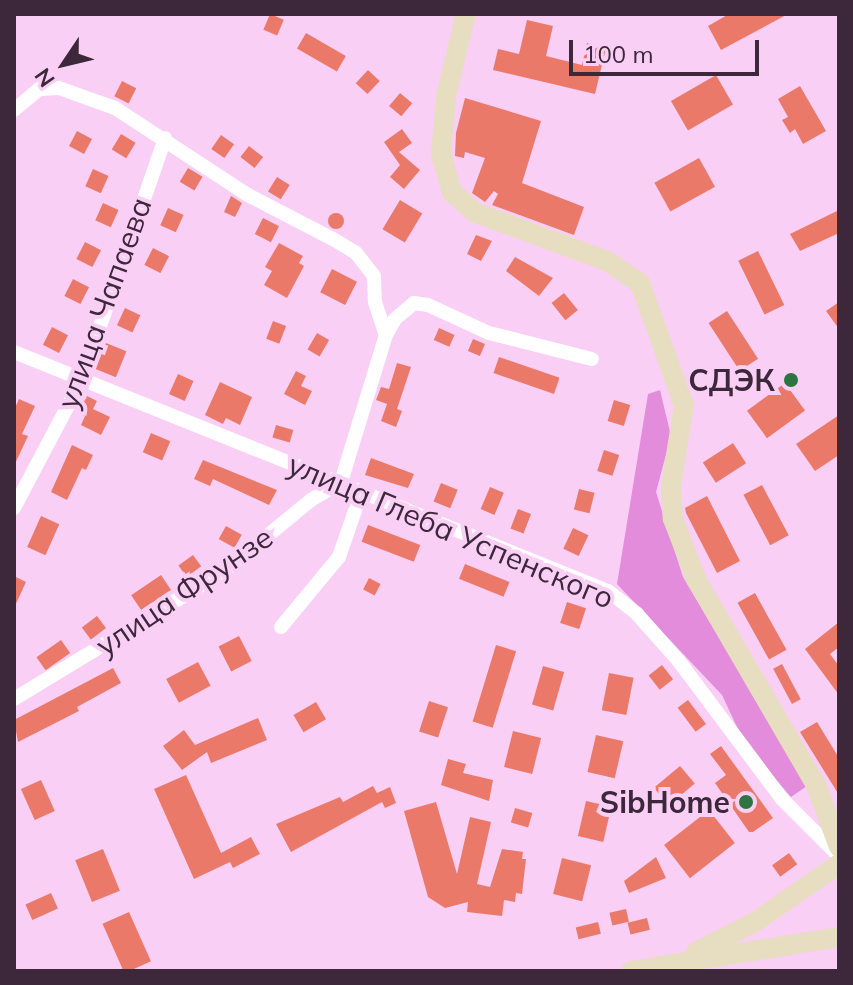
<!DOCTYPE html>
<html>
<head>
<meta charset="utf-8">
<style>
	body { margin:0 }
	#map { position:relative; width:853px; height:985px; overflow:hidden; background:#facff5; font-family:Mulish,sans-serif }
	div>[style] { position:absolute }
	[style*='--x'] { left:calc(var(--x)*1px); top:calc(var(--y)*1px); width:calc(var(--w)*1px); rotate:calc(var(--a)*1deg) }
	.forest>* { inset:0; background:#e28cdb }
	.building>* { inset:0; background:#eb7969; transform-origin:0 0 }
	.round { border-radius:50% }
	.street>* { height:14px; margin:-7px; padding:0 7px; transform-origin:7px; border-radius:7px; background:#fff }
	.secondary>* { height:20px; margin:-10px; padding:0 10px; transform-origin:10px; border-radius:10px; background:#e7ddc1 }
	.dots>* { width:22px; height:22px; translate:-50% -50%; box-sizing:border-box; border:4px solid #facff5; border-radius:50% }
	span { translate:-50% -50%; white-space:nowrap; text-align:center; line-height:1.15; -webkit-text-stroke:8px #facff5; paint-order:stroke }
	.street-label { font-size:30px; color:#3c283a }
	.poi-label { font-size:30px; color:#3c283a; font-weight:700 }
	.right { translate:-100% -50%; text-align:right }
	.frame { position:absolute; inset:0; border:16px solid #3c283a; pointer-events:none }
	.north { position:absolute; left:24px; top:24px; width:80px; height:80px; -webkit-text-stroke:6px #facff5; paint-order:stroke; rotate:235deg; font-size:22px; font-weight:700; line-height:32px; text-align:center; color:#3c283a }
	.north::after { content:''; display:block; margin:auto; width:28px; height:36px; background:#3c283a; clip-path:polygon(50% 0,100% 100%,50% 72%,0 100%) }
	.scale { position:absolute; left:569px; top:40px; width:190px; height:36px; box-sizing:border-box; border:4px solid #3c283a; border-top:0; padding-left:10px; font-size:24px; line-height:28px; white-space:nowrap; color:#3c283a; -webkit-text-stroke:6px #facff5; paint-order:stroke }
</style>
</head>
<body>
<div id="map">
	<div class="forest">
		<i style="clip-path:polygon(660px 390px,671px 436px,656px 492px,683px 577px,807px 786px,791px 797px,744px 742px,722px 695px,617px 584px,648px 394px)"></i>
	</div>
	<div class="building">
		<i style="left:270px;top:14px;width:15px;height:17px;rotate:23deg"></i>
		<i style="clip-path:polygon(729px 14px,788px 14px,721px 50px,708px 26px)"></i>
		<i style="clip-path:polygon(527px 20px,553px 26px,546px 56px,582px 65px,587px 43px,606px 48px,595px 94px,493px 70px,498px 49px,519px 54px)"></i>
		<i style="left:306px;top:33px;width:46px;height:18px;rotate:30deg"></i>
		<i style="left:368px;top:70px;width:16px;height:18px;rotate:43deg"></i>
		<i style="left:716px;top:75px;width:34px;height:52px;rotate:60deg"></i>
		<i style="left:122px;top:81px;width:16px;height:17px;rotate:27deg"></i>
		<i style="clip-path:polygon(800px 86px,826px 131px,803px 144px,795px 129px,790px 133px,782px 120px,788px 117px,778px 99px)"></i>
		<i style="left:400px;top:93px;width:16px;height:17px;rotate:40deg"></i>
		<i style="clip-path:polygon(465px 98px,541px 121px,522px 183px,584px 207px,574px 235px,492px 205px,498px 194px,494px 191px,485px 202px,472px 193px,485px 158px,465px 152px,464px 158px,455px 156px,456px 133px)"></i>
		<i style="clip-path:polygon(402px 129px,412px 143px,399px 152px,420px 170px,404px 189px,390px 177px,400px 165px,384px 142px)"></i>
		<i style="left:77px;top:131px;width:17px;height:17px;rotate:28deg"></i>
		<i style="left:121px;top:134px;width:17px;height:18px;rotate:31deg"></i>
		<i style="left:221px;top:135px;width:16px;height:17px;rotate:35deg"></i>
		<i style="left:249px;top:146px;width:18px;height:14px;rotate:38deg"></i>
		<i style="left:699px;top:158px;width:33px;height:51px;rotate:61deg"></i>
		<i style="left:188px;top:168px;width:17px;height:16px;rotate:31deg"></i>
		<i style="left:93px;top:169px;width:17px;height:19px;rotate:24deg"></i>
		<i style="left:277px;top:177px;width:15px;height:17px;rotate:32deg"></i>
		<i style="clip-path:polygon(231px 196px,242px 203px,235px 217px,224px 212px)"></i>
		<i style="left:400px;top:200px;width:26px;height:34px;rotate:31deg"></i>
		<i style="left:103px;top:203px;width:17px;height:19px;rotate:24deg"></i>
		<i style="left:168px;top:208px;width:17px;height:19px;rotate:24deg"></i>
		<i style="clip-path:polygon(839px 210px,839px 233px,800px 251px,790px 234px)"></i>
		<i class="round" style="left:328px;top:213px;width:16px;height:16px"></i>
		<i style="left:263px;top:218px;width:18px;height:18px;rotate:27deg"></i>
		<i style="clip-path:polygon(476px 235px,492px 241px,481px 261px,467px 254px)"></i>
		<i style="left:85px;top:242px;width:18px;height:19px;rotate:27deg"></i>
		<i style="clip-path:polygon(279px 243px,303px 256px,299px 263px,304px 266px,287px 298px,264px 285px,272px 271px,265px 267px)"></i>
		<i style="left:153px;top:248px;width:18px;height:19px;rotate:27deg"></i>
		<i style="left:758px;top:251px;width:60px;height:22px;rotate:64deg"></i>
		<i style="clip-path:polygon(515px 257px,553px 278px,539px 296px,506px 271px)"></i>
		<i style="left:332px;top:269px;width:28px;height:26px;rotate:27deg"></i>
		<i style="left:73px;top:279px;width:18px;height:19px;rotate:27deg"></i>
		<i style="left:564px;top:293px;width:22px;height:16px;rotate:51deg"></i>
		<i style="clip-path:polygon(839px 302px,839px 329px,826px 311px)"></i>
		<i style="left:125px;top:308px;width:17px;height:19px;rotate:25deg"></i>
		<i style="left:727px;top:311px;width:57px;height:22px;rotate:57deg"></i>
		<i style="left:273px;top:321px;width:14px;height:19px;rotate:21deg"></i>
		<i style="left:52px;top:327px;width:18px;height:20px;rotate:27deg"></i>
		<i style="left:439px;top:328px;width:17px;height:13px;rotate:24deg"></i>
		<i style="left:317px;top:333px;width:14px;height:19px;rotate:30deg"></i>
		<i style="left:473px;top:339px;width:13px;height:13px;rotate:23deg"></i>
		<i style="left:106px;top:343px;width:22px;height:28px;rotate:22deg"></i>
		<i style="left:499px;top:357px;width:64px;height:17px;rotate:19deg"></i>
		<i style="clip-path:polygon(397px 363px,411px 367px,397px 409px,402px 411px,396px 427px,381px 421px,387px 404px,376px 400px,381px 387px,389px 389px)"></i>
		<i style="clip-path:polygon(296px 371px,306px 376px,301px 386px,312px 391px,305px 405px,284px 394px)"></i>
		<i style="left:178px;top:374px;width:17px;height:22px;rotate:24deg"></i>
		<i style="clip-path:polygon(220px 382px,252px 397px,240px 425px,226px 418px,223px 424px,205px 415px)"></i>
		<i style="left:785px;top:383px;width:34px;height:47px;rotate:54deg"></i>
		<i style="clip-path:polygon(87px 396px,97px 401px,93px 409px,110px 417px,101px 435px,81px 425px,85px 416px,78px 413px)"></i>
		<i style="clip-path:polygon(19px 399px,35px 406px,22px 434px,28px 436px,14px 466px,14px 410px)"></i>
		<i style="left:614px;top:400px;width:17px;height:22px;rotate:17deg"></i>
		<i style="clip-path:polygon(839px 415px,839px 455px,815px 471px,796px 444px)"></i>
		<i style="left:276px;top:425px;width:18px;height:13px;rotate:16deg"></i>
		<i style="left:151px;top:433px;width:21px;height:21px;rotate:23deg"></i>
		<i style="left:733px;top:443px;width:24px;height:36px;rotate:57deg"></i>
		<i style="clip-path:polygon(72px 445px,93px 455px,86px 470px,82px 468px,67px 500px,51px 492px)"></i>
		<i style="left:604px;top:450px;width:16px;height:22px;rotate:18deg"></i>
		<i style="clip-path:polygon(371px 458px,414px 474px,408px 488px,365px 475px)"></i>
		<i style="clip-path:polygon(203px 460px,277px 490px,269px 505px,213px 479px,210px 486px,194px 479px)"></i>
		<i style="left:441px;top:483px;width:18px;height:20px;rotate:22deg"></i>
		<i style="left:762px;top:485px;width:57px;height:21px;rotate:62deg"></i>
		<i style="left:490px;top:487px;width:15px;height:24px;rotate:23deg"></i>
		<i style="left:579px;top:489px;width:16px;height:21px;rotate:14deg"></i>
		<i style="clip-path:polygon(707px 496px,740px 561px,717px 573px,686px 513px,685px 508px)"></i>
		<i style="left:518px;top:509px;width:14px;height:21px;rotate:21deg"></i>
		<i style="left:41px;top:516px;width:20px;height:34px;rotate:24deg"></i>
		<i style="left:368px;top:525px;width:56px;height:18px;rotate:21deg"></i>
		<i style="left:226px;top:526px;width:18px;height:15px;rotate:29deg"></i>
		<i style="left:573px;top:528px;width:17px;height:23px;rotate:25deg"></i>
		<i style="left:193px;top:555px;width:14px;height:18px;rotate:54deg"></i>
		<i style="left:465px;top:564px;width:48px;height:16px;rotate:22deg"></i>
		<i style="left:161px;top:575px;width:18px;height:36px;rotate:56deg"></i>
		<i style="clip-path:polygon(14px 576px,26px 582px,14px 608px)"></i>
		<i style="left:369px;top:578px;width:13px;height:13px;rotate:27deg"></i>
		<i style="left:755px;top:593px;width:65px;height:20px;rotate:61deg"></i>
		<i style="left:567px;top:602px;width:20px;height:22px;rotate:18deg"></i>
		<i style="left:97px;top:616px;width:15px;height:19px;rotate:53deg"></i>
		<i style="clip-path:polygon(839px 622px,839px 647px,830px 654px,839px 666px,839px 695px,805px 649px)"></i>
		<i style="left:239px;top:636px;width:28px;height:23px;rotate:63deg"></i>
		<i style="left:61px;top:640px;width:16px;height:30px;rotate:55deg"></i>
		<i style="left:496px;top:645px;width:21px;height:80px;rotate:17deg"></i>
		<i style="left:198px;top:662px;width:27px;height:36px;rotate:62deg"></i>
		<i style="left:782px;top:664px;width:40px;height:10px;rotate:62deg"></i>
		<i style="left:662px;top:665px;width:18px;height:17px;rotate:52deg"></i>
		<i style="left:543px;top:666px;width:22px;height:40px;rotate:16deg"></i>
		<i style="clip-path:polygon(113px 668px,121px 683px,77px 707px,79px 711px,18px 742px,14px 720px)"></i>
		<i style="left:609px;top:673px;width:25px;height:38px;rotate:11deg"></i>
		<i style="left:688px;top:700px;width:30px;height:13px;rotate:53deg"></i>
		<i style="left:429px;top:701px;width:20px;height:32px;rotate:18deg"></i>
		<i style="left:316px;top:702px;width:20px;height:26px;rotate:60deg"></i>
		<i style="clip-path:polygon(258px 718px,267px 740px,211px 763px,207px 752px,182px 770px,163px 746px,184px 730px,195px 745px)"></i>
		<i style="clip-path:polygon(817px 722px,839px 758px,839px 795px,800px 732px)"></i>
		<i style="left:513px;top:731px;width:29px;height:37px;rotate:14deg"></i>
		<i style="left:596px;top:735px;width:28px;height:38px;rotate:13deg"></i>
		<i style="clip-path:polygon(721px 746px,773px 818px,753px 832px,749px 832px,715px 783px,726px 775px,710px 754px)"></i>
		<i style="clip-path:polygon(448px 759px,466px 764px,463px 773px,493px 780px,489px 801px,441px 785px)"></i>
		<i style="left:680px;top:766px;width:23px;height:34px;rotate:50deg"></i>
		<i style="clip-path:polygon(186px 775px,221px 853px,251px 837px,260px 854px,233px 868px,230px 862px,194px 879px,154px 789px)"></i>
		<i style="left:41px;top:780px;width:34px;height:22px;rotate:66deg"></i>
		<i style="clip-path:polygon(373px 786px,377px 793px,390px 787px,396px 803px,385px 808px,382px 802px,291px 852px,276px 824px,340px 797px,343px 802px)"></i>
		<i style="left:586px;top:801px;width:26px;height:36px;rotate:13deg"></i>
		<i style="clip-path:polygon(436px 802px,457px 874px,470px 817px,491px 822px,477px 884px,490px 887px,502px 849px,523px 852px,522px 859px,526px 859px,522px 894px,516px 893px,515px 902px,504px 900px,502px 916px,467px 912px,468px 902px,445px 908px,428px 897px,404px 811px)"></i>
		<i style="left:515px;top:808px;width:18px;height:15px;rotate:16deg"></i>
		<i style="left:709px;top:810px;width:42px;height:57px;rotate:52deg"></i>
		<i style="left:103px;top:849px;width:45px;height:30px;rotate:68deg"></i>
		<i style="left:789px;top:853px;width:14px;height:21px;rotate:54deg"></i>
		<i style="clip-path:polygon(656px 857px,666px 878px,629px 893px,624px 881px)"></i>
		<i style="left:562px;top:858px;width:30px;height:37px;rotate:14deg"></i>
		<i style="left:51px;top:893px;width:17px;height:28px;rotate:66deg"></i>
		<i style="left:626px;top:909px;width:13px;height:17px;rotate:77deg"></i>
		<i style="left:129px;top:912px;width:54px;height:29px;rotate:66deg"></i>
		<i style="left:647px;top:918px;width:12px;height:20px;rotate:76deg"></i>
		<i style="left:598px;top:922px;width:12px;height:23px;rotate:76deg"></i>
	</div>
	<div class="street">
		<i style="--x:14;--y:110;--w:33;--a:-40"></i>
		<i style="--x:39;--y:89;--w:20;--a:-3"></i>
		<i style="--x:59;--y:88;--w:59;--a:19.7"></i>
		<i style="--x:115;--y:108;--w:159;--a:33.2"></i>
		<i style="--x:248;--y:195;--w:96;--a:27.4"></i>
		<i style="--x:333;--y:239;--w:27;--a:31"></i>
		<i style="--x:356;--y:253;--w:29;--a:52"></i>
		<i style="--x:374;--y:276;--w:26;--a:88"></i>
		<i style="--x:375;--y:302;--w:35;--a:72"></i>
		<i style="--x:386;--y:335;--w:18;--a:-61"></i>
		<i style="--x:395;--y:319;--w:25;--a:-40"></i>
		<i style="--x:414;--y:303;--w:14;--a:8"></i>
		<i style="--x:428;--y:305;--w:67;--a:24.7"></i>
		<i style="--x:489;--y:333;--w:106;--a:14.2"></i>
		<i style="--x:14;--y:352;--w:640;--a:21.92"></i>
		<i style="--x:608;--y:591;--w:37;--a:38"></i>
		<i style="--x:637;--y:614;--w:62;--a:48.3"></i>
		<i style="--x:678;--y:660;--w:174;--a:53.2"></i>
		<i style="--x:782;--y:799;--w:81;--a:45"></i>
		<i style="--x:14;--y:508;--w:144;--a:-62.2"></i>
		<i style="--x:81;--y:381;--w:257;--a:-70.9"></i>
		<i style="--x:281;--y:627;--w:91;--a:-50.4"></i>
		<i style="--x:339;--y:557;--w:68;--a:-71"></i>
		<i style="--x:14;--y:699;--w:248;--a:-31.3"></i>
		<i style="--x:226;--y:570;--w:110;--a:-39.5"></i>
		<i style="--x:311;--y:500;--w:35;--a:-31"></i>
		<i style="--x:341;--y:482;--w:154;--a:-73"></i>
	</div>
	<div class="secondary">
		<i style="--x:466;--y:14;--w:84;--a:103.7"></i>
		<i style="--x:446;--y:96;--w:58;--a:94.9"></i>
		<i style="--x:441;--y:154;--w:40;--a:74"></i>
		<i style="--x:452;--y:192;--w:30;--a:42"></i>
		<i style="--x:474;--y:212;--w:142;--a:20.2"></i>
		<i style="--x:607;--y:261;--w:40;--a:34"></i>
		<i style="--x:640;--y:283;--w:130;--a:70.2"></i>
		<i style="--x:684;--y:405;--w:82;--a:99.1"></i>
		<i style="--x:671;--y:486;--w:33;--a:87"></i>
		<i style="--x:673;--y:519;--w:64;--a:69"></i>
		<i style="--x:696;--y:579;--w:238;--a:59.8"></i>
		<i style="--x:816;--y:785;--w:66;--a:69.6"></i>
		<i style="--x:696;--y:952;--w:66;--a:-27"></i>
		<i style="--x:755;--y:922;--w:102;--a:-34.6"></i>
		<i style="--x:631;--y:971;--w:211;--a:-9.3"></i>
	</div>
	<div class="dots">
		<i style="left:791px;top:380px;background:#2d7440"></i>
		<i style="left:746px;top:802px;background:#2d7440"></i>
	</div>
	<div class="street-label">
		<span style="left:104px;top:303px;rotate:-70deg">улица Чапаева</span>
		<span style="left:451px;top:531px;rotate:23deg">улица Глеба Успенского</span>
		<span style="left:184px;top:591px;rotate:-34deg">улица Фрунзе</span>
	</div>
	<div class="poi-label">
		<span class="right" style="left:775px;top:380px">СДЭК</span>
		<span class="right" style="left:730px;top:802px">SibHome</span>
	</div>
	<div class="frame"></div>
	<div class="north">N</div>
	<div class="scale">100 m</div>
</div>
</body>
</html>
